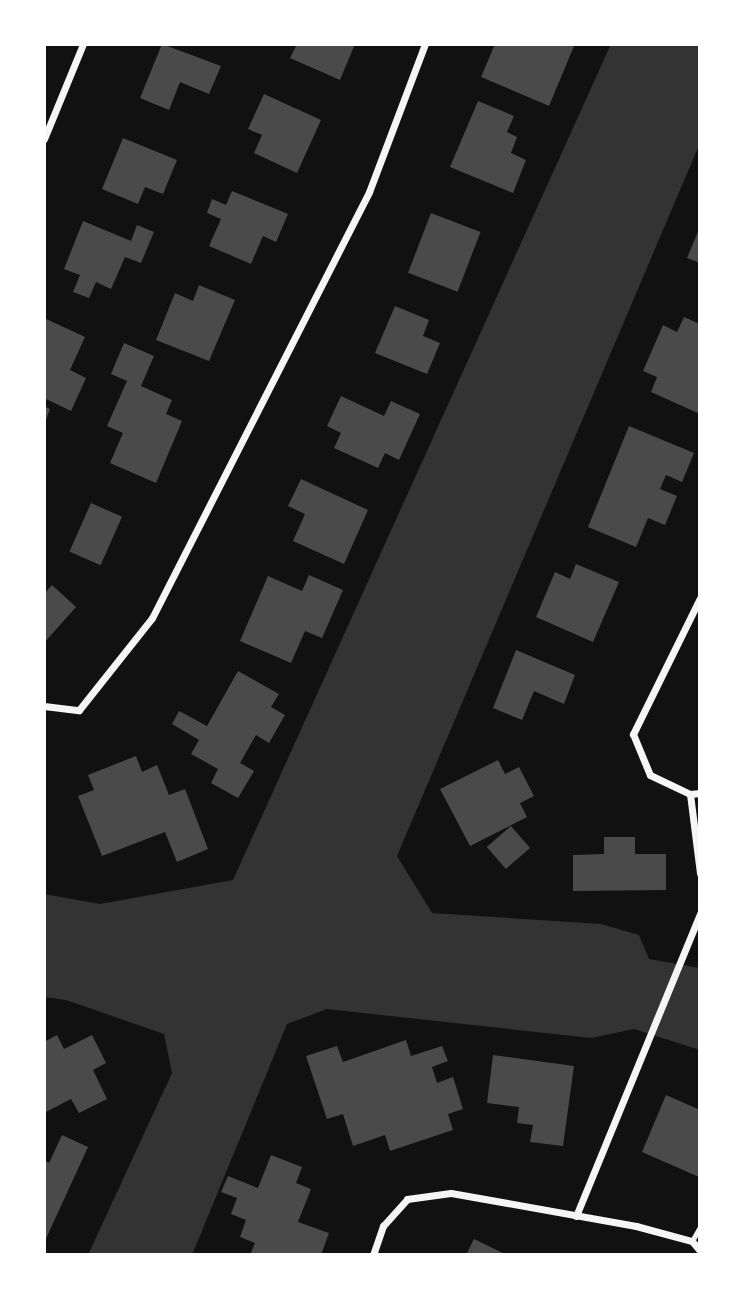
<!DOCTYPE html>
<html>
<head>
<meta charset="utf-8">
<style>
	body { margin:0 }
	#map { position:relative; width:744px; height:1299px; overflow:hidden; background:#111; font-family:"Source Sans 3",sans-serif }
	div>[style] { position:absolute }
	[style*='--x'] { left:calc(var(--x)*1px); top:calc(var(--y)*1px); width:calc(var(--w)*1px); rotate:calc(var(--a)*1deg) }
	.water>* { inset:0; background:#333 }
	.building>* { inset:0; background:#4a4a4a; transform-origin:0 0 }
	.service>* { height:4.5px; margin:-2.25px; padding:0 2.25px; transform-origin:2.25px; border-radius:2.25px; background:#f5f5f5 }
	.minor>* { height:7px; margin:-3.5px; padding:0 3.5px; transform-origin:3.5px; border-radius:3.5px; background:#f5f5f5 }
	span { translate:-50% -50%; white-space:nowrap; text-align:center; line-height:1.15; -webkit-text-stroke:5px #fff; paint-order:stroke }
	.frame { position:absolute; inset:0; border:46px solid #fff; pointer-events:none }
</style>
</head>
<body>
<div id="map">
	<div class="water">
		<i style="clip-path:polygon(611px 44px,700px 44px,700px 143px,397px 856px,432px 913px,601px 924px,639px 935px,649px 959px,700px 968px,700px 1050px,634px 1029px,591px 1038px,327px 1009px,287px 1024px,192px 1255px,88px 1255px,172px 1073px,164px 1034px,66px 1000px,44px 997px,44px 894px,100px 904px,233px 880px)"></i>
	</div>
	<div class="building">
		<i style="clip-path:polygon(162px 44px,221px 66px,209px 94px,180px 82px,169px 110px,140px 98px)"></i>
		<i style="clip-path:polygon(297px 44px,355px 44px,340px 80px,290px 58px)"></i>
		<i style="clip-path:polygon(495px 44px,574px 46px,549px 106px,481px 77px)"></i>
		<i style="clip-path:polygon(264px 94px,321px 120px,297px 173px,254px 153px,262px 135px,248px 129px)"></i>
		<i style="clip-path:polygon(478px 101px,514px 116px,507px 132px,517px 137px,511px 153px,526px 160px,513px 193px,450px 167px)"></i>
		<i style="clip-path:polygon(123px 138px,177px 160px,163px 194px,145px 187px,138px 204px,102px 189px)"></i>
		<i style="clip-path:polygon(232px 191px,288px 214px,276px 242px,263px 236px,251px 264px,209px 246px,221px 219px,207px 213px,212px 199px,226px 205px)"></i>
		<i style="left:431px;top:213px;width:53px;height:64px;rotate:21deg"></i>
		<i style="clip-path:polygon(83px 221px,131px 241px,137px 225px,154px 232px,141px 263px,125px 257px,111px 289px,96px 282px,89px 298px,73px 292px,80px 275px,64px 269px)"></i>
		<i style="clip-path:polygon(700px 227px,700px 263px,687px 258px)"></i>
		<i style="clip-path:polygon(199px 285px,235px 300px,209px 361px,156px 340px,175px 293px,193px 301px)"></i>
		<i style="clip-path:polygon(395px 306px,429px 320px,423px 336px,440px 343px,427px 374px,375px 353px)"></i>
		<i style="clip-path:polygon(684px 317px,700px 324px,700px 414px,651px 392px,657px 377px,643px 371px,663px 325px,677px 332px)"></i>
		<i style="clip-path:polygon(44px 318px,85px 337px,70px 370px,86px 378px,71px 411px,44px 398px)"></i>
		<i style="clip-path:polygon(124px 343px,154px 356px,141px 386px,172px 400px,166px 414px,182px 421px,156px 483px,110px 463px,123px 433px,107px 426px,127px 381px,111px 374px)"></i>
		<i style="clip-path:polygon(341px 396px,384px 416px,391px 401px,420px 414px,399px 460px,385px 453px,378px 468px,334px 448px,341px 433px,327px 426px)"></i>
		<i style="clip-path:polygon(44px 406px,50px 409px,44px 425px)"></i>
		<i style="clip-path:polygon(629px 426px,694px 453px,682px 482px,666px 475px,660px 489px,677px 496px,665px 525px,648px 518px,636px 547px,588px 527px)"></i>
		<i style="clip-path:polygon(301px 479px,368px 510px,344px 564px,293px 541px,305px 514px,288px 506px)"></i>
		<i style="left:91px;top:503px;width:34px;height:53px;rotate:24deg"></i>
		<i style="clip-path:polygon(576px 564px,619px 582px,593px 642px,536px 617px,555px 572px,570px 579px)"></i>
		<i style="clip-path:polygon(309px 575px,343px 590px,322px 638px,305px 631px,291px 663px,240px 641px,268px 576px,302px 591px)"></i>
		<i style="clip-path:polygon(52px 585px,76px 607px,44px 643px,44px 594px)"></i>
		<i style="clip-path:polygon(516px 650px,575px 675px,564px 704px,534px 691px,522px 720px,493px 708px)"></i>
		<i style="clip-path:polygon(238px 671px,279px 694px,271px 707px,285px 715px,269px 743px,256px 735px,240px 763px,254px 771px,238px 798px,211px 783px,218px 769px,191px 754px,199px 740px,172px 724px,179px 711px,207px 726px)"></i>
		<i style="clip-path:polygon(136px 756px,142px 772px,157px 765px,169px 795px,185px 789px,208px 849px,177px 862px,165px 832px,102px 856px,78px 796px,94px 790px,88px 775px)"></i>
		<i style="clip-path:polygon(498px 760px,505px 774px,519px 767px,534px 796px,520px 803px,527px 817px,470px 846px,440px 789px)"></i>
		<i style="left:511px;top:826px;width:29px;height:32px;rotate:49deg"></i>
		<i style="clip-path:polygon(604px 837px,635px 837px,635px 854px,666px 854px,666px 890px,573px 891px,573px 855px,604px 854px)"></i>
		<i style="clip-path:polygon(57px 1035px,64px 1049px,92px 1035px,106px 1063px,93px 1070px,107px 1099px,79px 1113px,71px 1099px,44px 1113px,44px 1042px)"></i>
		<i style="clip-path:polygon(406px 1040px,411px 1056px,442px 1046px,448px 1061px,432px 1067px,437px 1083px,453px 1077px,463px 1109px,448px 1114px,453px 1130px,390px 1151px,385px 1135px,353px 1146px,343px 1114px,327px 1119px,306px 1056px,337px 1046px,343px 1062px)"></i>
		<i style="clip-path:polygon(493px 1055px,574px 1066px,563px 1146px,530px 1142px,533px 1125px,517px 1123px,519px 1107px,487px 1103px)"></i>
		<i style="clip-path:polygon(666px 1095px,700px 1110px,699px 1177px,642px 1152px)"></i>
		<i style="clip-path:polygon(62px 1135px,88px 1147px,44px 1243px,44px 1160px,49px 1163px)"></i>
		<i style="clip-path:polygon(271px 1155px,302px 1167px,296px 1183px,311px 1189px,298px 1222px,329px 1233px,321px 1255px,250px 1255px,255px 1243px,240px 1237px,246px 1220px,231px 1214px,237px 1198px,221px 1192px,228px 1176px,258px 1188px)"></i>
		<i style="clip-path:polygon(474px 1239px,507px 1255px,466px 1255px)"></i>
	</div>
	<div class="service">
		<i style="--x:692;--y:1241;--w:16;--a:-60"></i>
	</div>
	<div class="minor">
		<i style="--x:44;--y:139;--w:103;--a:-67.7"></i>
		<i style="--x:700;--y:598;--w:152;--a:116.2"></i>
		<i style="--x:633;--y:734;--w:44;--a:67.5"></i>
		<i style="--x:650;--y:775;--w:44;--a:25.4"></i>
		<i style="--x:690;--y:794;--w:10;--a:-6"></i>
		<i style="--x:44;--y:706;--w:35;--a:7"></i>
		<i style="--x:79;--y:710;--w:117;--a:-51.6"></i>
		<i style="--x:152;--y:618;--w:478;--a:-63"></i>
		<i style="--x:369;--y:192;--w:158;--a:-69.3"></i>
		<i style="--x:690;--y:794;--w:80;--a:82.8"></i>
		<i style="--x:576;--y:1216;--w:327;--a:-67.7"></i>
		<i style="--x:373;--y:1255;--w:31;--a:-71"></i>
		<i style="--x:383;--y:1226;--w:36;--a:-48"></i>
		<i style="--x:407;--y:1199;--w:44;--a:-7.8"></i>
		<i style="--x:451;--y:1193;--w:188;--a:10.1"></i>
		<i style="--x:636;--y:1226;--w:58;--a:15"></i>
		<i style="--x:692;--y:1241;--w:13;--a:51"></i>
	</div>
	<div class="frame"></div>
</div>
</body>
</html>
